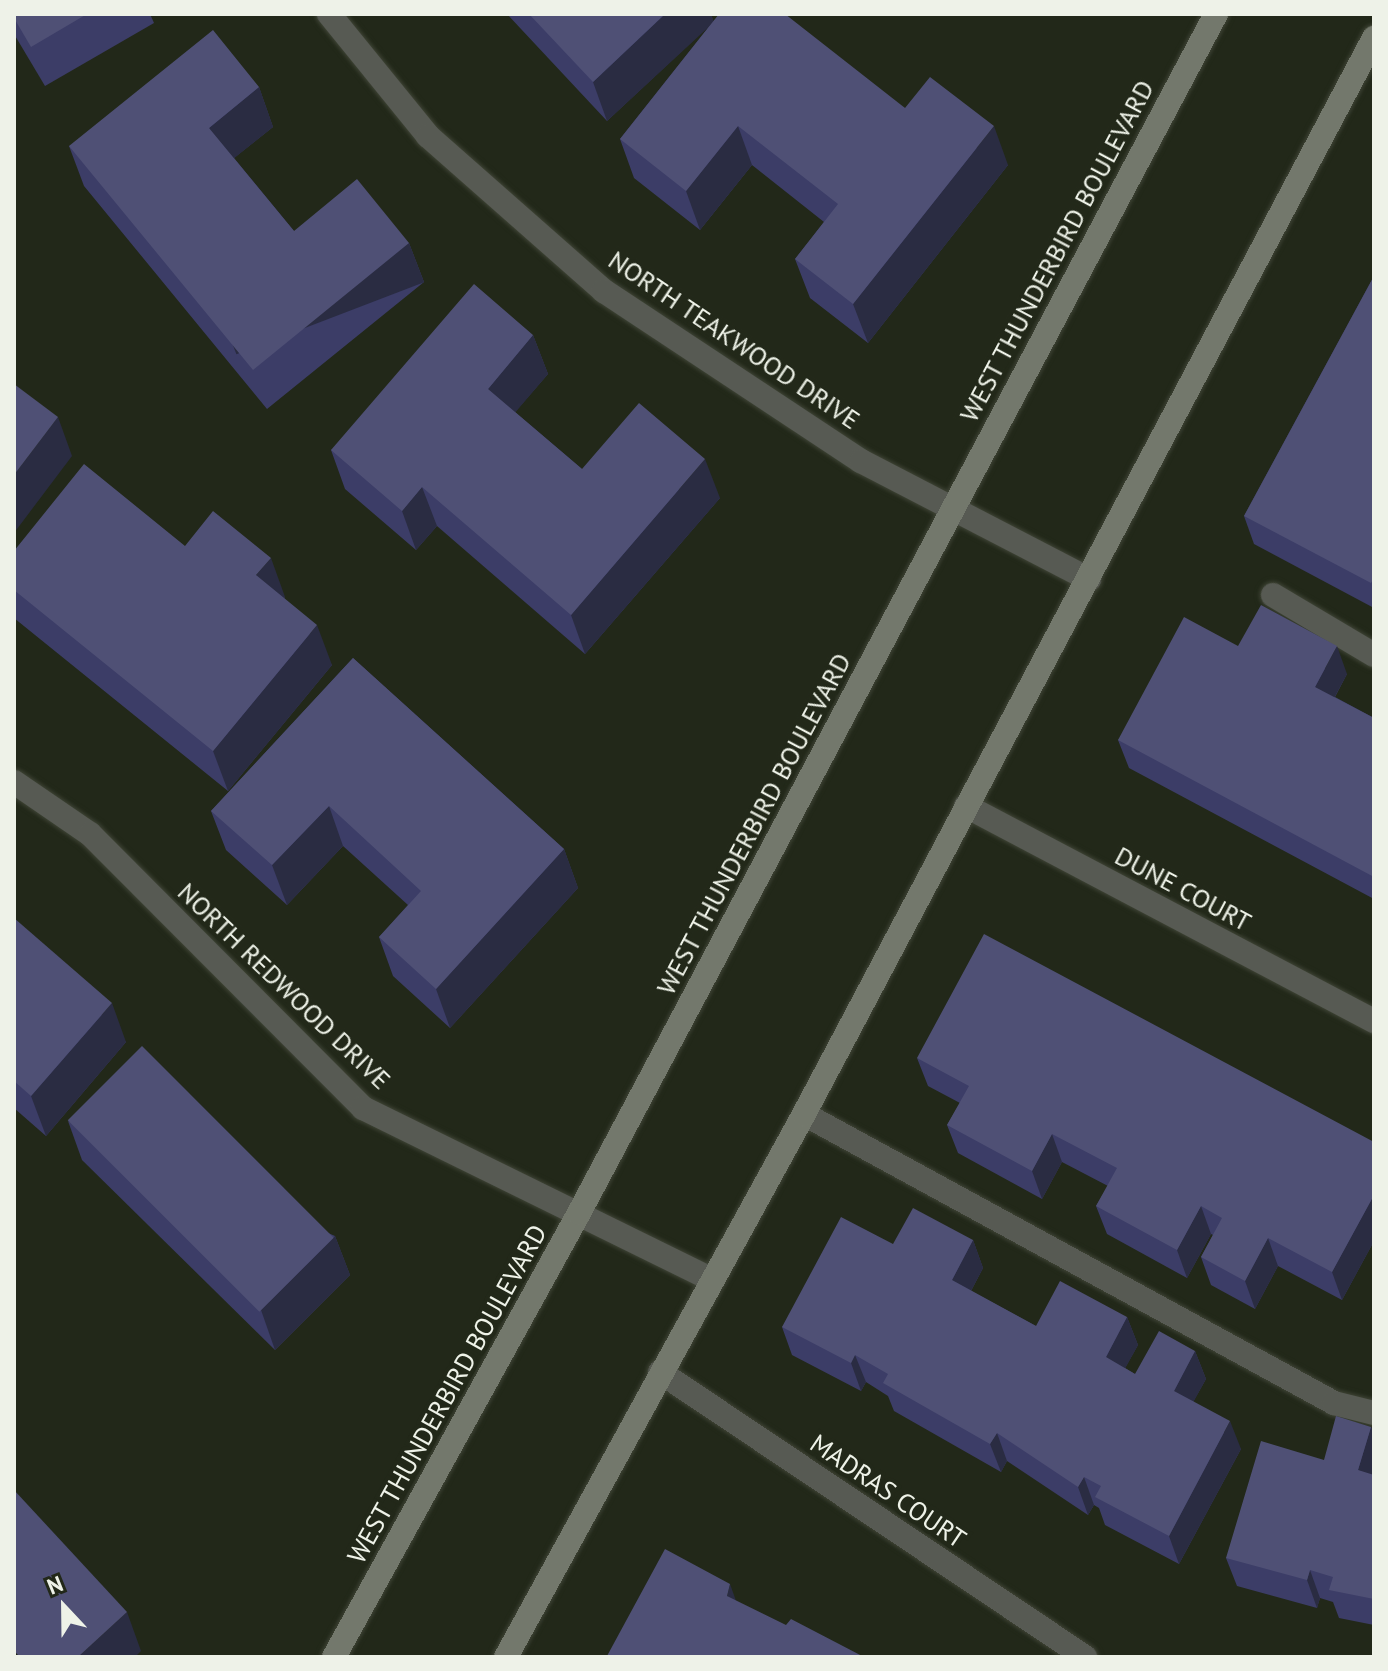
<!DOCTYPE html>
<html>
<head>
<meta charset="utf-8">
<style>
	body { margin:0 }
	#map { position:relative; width:1388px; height:1671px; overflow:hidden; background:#222819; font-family:"PT Sans",sans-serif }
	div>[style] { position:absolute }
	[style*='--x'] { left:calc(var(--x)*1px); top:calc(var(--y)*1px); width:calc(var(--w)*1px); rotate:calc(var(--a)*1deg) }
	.roads { filter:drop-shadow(0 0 2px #3f4436) drop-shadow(0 0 2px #3f4436) }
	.lane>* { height:24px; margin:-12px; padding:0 12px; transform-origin:12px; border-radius:12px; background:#575a53 }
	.street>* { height:24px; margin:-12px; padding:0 12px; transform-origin:12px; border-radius:12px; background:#575a53 }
	.secondary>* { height:24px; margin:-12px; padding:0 12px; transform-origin:12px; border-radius:12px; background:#73786c }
	.wall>* { inset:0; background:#3c3d67 }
	.shaded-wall>* { inset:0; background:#2a2c42; transform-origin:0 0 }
	.building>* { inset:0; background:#4f5075; transform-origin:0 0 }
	span { translate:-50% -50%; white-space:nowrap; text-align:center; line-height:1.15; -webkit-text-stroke:8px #222819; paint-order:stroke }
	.street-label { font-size:26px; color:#eef2e8 }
	.frame { position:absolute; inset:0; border:16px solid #eef2e8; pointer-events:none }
	.north { position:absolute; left:24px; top:1567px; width:80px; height:80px; -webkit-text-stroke:6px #222819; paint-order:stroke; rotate:338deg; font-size:22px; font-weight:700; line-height:32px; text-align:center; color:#eef2e8 }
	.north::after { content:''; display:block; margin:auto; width:28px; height:36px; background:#eef2e8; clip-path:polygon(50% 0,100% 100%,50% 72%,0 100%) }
</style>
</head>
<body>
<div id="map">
	<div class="roads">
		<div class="lane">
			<i style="--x:1273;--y:595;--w:117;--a:30.7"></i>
			<i style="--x:804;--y:1114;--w:604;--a:28.6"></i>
			<i style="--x:1334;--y:1403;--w:41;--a:14"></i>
		</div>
		<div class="street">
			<i style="--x:329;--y:14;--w:157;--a:50.9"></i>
			<i style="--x:428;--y:136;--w:235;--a:41.4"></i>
			<i style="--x:604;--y:291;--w:308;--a:33.5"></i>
			<i style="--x:861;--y:461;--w:257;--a:27.4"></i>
			<i style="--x:14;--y:782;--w:92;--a:34.4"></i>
			<i style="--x:90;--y:834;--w:387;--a:45.1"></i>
			<i style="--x:363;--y:1108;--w:388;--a:26.2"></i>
			<i style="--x:966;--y:806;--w:461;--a:27.8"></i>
			<i style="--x:660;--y:1372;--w:512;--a:33.85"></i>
		</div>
		<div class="secondary">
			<i style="--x:334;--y:1657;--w:507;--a:-61.11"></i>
			<i style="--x:579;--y:1213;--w:1358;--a:-62.02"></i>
			<i style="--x:506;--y:1657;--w:619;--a:-61.24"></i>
			<i style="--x:804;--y:1114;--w:1218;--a:-62.09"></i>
		</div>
	</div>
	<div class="wall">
		<i style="clip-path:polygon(14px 14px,150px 14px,154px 23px,45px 86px,14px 34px)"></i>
		<i style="clip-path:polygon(507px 14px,711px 14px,713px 21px,905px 108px,1008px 165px,868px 343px,810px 298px,795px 259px,824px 222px,752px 165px,700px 230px,634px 178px,620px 139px,711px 24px,607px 121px)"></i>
		<i style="clip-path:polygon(259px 87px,273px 127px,234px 158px,294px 231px,409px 243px,424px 282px,267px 409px,84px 186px,69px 146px)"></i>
		<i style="clip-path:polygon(1374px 276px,1374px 608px,1254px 544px,1244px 516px)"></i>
		<i style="clip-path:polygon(533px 335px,548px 374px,515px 412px,582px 469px,720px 498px,585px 654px,437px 526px,416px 550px,345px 489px,331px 450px)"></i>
		<i style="clip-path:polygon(14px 551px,285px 597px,284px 598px,332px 665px,228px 791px,14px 618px)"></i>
		<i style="clip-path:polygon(1238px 646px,1347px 674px,1335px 697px,1374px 718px,1374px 899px,1129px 768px,1118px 740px)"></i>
		<i style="clip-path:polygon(353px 658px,564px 849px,578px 888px,450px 1028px,393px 976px,379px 937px,408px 905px,343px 846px,287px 905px,226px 850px,211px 811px)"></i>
		<i style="clip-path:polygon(14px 918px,126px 1042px,46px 1136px,14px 1108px)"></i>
		<i style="clip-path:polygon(917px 1058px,1374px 1142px,1374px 1241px,1342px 1300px,1278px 1266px,1255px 1309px,1211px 1285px,1201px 1257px,1213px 1235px,1211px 1234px,1187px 1278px,1107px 1234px,1096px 1206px,1108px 1186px,1062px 1162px,1042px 1199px,958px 1153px,947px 1125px,960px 1103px,928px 1086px)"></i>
		<i style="clip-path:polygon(68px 1121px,335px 1236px,350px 1275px,275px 1350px,82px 1160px)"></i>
		<i style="clip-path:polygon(973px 1240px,983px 1268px,971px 1291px,1036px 1326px,1127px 1317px,1138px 1345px,1125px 1368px,1135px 1374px,1195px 1351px,1206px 1379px,1193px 1402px,1241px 1449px,1179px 1564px,1105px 1525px,1099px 1508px,1094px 1505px,1088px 1515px,1007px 1461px,1001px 1472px,894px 1411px,888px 1396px,866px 1382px,861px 1391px,792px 1355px,782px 1327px,893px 1244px)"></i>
		<i style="clip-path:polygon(1371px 1427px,1374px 1435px,1374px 1625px,1339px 1618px,1333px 1602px,1320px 1598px,1317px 1608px,1237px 1586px,1226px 1558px,1324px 1460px)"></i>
	</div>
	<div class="shaded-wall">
		<i style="clip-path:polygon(665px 14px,711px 14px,714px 22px,607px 121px,593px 82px)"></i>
		<i style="clip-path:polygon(259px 87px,273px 127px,223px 167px,209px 128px)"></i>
		<i style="clip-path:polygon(738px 126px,752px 165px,700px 230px,686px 191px)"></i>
		<i style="clip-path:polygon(994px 126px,1008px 165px,868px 343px,853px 304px)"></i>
		<i style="left:409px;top:243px;width:42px;height:201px;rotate:69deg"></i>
		<i style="clip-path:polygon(533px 335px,548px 374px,502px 428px,488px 389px)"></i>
		<i style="clip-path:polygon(58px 417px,72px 456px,14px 533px,14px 475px)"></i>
		<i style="clip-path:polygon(705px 459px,720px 498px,585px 654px,571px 615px)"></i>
		<i style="clip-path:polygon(422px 487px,437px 526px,416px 550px,402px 511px)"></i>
		<i style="clip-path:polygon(271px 558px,285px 597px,270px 615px,256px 575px)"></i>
		<i style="clip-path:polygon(317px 625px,332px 665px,228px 791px,213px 751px)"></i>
		<i style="clip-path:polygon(1337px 646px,1347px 674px,1325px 715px,1315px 687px)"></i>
		<i style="clip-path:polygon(329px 806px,343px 846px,287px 905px,272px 865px)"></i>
		<i style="clip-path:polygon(564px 849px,578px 888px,450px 1028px,436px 989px)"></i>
		<i style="clip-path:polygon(112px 1003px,126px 1042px,46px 1136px,31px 1096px)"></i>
		<i style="clip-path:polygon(1052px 1134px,1062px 1162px,1042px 1199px,1032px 1171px)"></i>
		<i style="clip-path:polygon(1374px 1195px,1374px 1241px,1342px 1300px,1332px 1272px)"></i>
		<i style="clip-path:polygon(1201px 1206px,1211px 1234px,1187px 1278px,1177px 1250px)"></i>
		<i style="clip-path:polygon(335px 1236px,350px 1275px,275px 1350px,261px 1310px)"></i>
		<i style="clip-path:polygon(1268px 1238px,1278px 1266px,1255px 1309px,1245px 1281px)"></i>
		<i style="clip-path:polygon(973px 1240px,983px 1268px,962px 1308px,952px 1280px)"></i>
		<i style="clip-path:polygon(1127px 1317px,1138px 1345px,1116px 1385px,1106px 1357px)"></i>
		<i style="clip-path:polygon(1195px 1351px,1206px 1379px,1184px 1419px,1174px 1391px)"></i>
		<i style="clip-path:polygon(855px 1355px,866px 1382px,861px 1391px,851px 1363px)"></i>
		<i style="clip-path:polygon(1230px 1421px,1241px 1449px,1179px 1564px,1169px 1536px)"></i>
		<i style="clip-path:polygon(1371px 1427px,1374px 1435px,1374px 1479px,1358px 1470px)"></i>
		<i style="clip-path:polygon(997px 1433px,1007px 1461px,1001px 1472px,990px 1444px)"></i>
		<i style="clip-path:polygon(1084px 1477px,1094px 1505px,1088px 1515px,1078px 1487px)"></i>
		<i style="clip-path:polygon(1310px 1570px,1320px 1598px,1317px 1608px,1307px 1580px)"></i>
		<i style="clip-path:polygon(730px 1584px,740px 1612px,727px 1596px)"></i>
		<i style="clip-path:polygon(127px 1612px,141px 1651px,135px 1657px,78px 1657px)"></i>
	</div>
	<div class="building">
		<i style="clip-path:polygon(14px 14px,87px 14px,31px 47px,14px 18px)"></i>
		<i style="clip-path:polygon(529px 14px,665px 14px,593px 82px)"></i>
		<i style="clip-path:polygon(719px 14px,785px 14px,905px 108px,930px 77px,994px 126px,853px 304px,795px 259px,838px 204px,738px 126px,686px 191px,620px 139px)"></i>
		<i style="clip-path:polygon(213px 30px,259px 87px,209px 128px,294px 231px,357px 179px,409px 243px,253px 370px,69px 146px)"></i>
		<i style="clip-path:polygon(1374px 276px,1374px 578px,1371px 583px,1244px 516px)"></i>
		<i style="clip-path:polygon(474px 284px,533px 335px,488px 389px,582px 469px,639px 403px,705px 459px,571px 615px,422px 487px,402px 511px,331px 450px)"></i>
		<i style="clip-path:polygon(14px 384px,58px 417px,14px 475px)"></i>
		<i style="clip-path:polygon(84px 464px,185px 546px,213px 511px,271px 558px,256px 575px,317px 625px,213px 751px,14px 590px,14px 551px)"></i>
		<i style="clip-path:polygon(1261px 605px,1337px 646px,1315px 687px,1374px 718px,1374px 877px,1118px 740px,1184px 617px,1238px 646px)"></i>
		<i style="clip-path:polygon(353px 658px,564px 849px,436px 989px,379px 937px,421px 891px,329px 806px,272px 865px,211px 811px)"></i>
		<i style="clip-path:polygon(14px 918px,112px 1003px,31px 1096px,14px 1081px)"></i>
		<i style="clip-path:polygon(984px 934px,1374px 1142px,1374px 1195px,1332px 1272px,1268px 1238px,1245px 1281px,1201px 1257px,1222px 1218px,1201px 1206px,1177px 1250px,1096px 1206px,1117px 1168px,1052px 1134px,1032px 1171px,947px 1125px,969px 1086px,917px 1058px)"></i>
		<i style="left:142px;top:1046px;width:271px;height:105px;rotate:45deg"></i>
		<i style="clip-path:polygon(913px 1208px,973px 1240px,952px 1280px,1036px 1326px,1060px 1281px,1127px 1317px,1106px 1357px,1135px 1374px,1159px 1331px,1195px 1351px,1174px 1391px,1230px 1421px,1169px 1536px,1095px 1497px,1101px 1486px,1084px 1477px,1078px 1487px,997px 1433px,990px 1444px,883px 1383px,888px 1374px,855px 1355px,851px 1363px,782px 1327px,841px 1217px,893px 1244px)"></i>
		<i style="clip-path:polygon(1336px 1416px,1371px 1427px,1358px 1470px,1374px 1475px,1374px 1599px,1329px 1590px,1333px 1577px,1310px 1570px,1307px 1580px,1226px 1558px,1261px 1441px,1324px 1460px)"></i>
		<i style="clip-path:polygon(14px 1490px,127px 1612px,78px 1657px,20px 1657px,14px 1651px)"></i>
		<i style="clip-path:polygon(665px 1549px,730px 1584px,727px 1596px,786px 1625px,791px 1619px,864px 1657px,609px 1657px,607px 1656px)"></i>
	</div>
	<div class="street-label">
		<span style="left:1057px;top:251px;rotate:-62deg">WEST THUNDERBIRD BOULEVARD</span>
		<span style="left:734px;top:340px;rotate:34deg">NORTH TEAKWOOD DRIVE</span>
		<span style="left:754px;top:824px;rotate:-62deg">WEST THUNDERBIRD BOULEVARD</span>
		<span style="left:1183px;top:889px;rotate:28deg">DUNE COURT</span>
		<span style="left:284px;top:986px;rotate:44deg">NORTH REDWOOD DRIVE</span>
		<span style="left:447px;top:1394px;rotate:-61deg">WEST THUNDERBIRD BOULEVARD</span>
		<span style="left:888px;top:1491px;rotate:34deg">MADRAS COURT</span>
	</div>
	<div class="frame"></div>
	<div class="north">N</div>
</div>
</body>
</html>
